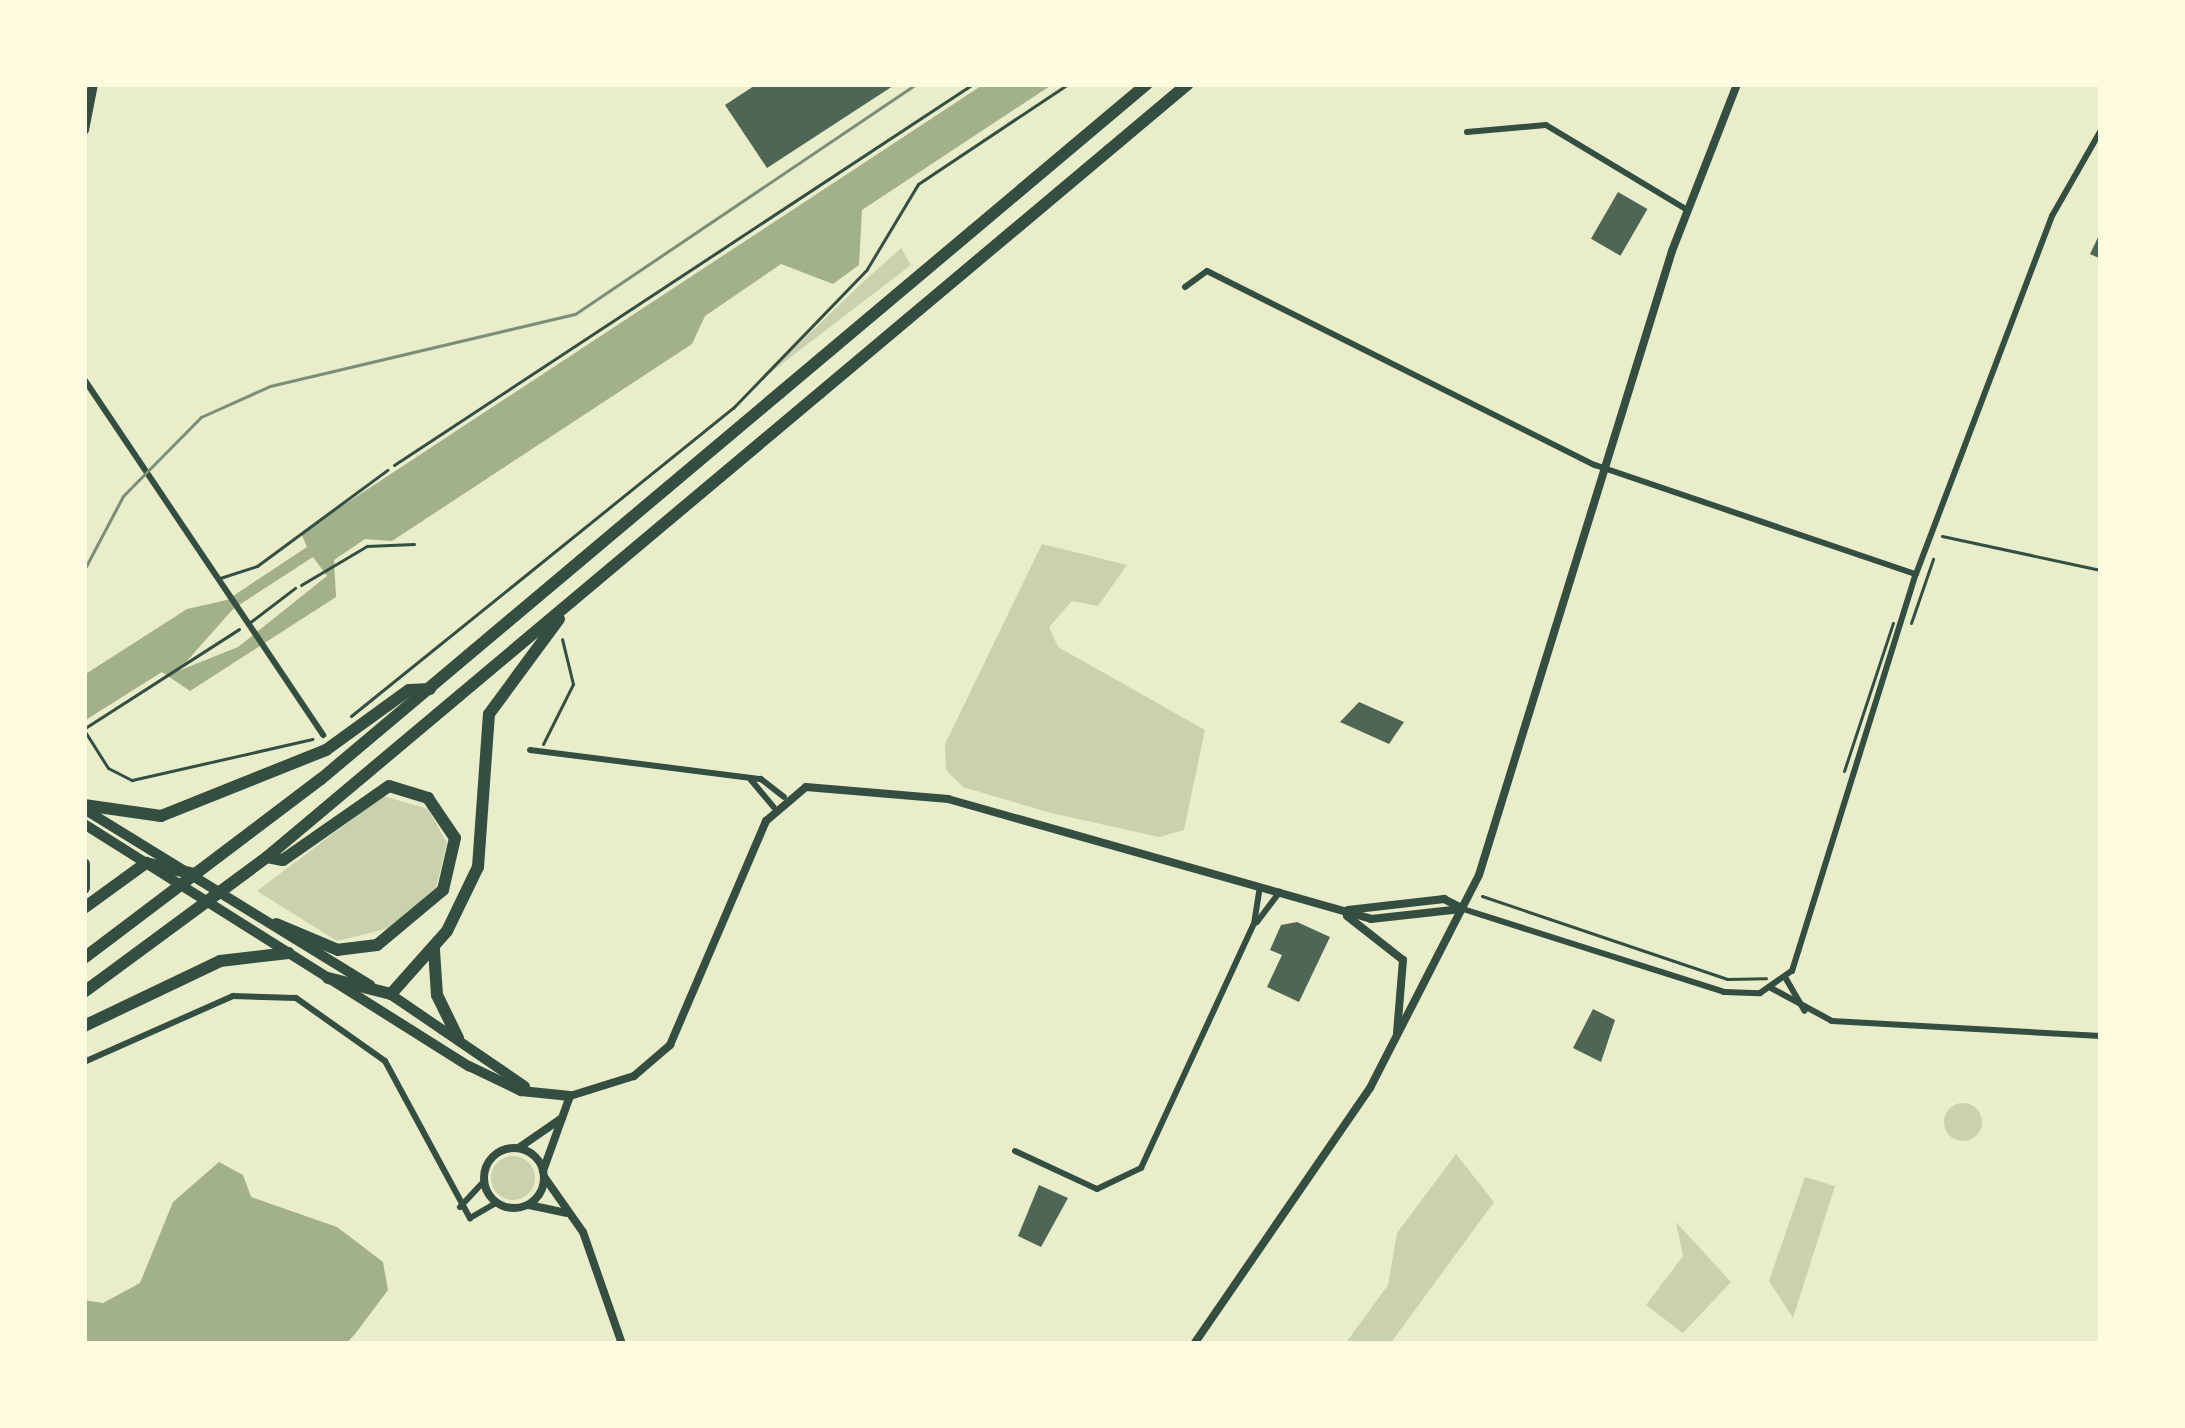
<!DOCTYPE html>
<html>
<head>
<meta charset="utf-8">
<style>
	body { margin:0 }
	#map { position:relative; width:2185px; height:1428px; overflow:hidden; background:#e9edc9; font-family:"Roboto Condensed",sans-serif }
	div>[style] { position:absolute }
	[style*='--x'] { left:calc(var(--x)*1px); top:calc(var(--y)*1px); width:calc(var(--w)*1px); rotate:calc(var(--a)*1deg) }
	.green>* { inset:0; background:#cad2ad }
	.round { border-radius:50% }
	.water>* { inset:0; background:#a3b18a }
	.building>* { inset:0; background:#4f6655; transform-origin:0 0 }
	.path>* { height:3px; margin:-1.5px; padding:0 1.5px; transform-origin:1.5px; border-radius:1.5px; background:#344e41 }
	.service>* { height:3px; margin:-1.5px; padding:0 1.5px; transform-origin:1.5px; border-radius:1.5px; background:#344e41 }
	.minor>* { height:6px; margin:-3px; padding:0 3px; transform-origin:3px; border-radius:3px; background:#344e41 }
	.tertiary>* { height:8px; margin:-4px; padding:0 4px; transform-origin:4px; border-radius:4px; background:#344e41 }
	.tertiary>.ring { margin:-4px; padding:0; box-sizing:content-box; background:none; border:8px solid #344e41; border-radius:50% }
	.primary>* { height:10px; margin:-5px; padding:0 5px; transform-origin:5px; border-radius:5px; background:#344e41 }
	.motorway>* { height:12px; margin:-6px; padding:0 6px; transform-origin:6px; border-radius:6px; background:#344e41 }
	.rail>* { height:3px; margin:-1.5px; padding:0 1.5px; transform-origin:1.5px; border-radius:1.5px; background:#7c8e77 }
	span { translate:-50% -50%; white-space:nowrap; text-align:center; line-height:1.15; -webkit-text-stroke:9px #fefae0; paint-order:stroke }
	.frame { position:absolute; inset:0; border:87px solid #fefae0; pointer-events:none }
</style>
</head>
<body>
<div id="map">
	<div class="green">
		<i style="clip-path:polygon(901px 248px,911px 265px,762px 379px,862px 283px)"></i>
		<i style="clip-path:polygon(1042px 544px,1127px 565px,1098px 606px,1072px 601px,1049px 627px,1058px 647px,1205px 730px,1184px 830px,1159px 837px,1051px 813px,963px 787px,946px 770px,945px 744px)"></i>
		<i style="clip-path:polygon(383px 796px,428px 809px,447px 843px,436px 888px,390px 928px,337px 941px,257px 891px)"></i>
		<i class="round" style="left:1944px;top:1103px;width:38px;height:38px"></i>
		<i style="clip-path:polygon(1456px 1154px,1494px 1202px,1390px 1344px,1345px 1344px,1388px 1285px,1397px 1233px)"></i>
		<i class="round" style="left:491px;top:1156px;width:44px;height:44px"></i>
		<i style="clip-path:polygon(1805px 1177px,1835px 1186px,1793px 1318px,1769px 1281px)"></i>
		<i style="clip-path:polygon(1676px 1222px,1731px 1282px,1683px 1333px,1646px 1305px,1683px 1256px)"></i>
	</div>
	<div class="water">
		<i style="clip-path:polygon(evenodd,984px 84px,1053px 84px,862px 210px,859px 265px,833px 284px,781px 264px,705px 316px,692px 344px,392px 541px,365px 539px,334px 560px,336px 597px,190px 691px,162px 672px,84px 721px,84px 675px,187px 609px,227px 600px,307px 547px,301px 533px,984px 84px,313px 557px,327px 576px,238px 647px,178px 671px,233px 609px,313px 557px)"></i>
		<i style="clip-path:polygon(219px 1162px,243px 1175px,251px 1197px,337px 1227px,383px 1262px,388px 1290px,355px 1334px,346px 1344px,84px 1344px,84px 1300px,103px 1303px,140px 1283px,173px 1202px)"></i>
	</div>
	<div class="building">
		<i style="clip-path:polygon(757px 84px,896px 84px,767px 168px,725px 105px)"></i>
		<i style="left:1618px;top:192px;width:34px;height:54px;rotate:30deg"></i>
		<i style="clip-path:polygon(2101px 231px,2101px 259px,2090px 254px)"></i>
		<i style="clip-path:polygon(1359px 702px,1404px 722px,1389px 744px,1340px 722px)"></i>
		<i style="clip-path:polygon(1297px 922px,1330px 937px,1299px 1002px,1267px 987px,1282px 955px,1270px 950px,1281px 925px)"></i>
		<i style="clip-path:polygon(1593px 1009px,1615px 1020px,1601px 1062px,1573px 1048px)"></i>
		<i style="clip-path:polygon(1039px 1185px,1068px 1198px,1041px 1247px,1018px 1236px)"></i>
	</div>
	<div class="path">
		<i style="--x:394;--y:465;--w:693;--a:-33.35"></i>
		<i style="--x:1942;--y:536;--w:163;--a:12.1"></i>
		<i style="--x:301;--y:585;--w:77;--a:-30.6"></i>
		<i style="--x:367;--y:546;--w:47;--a:-2.4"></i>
		<i style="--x:1911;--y:623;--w:68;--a:-71"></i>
		<i style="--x:351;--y:716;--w:491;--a:-38.9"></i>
		<i style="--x:733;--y:408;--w:193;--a:-46"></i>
		<i style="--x:867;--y:269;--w:99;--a:-59"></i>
		<i style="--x:918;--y:184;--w:180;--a:-33.7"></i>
		<i style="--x:85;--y:728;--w:183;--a:-32.7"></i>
		<i style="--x:84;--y:730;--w:45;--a:57.7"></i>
		<i style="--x:108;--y:768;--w:27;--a:27"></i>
		<i style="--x:132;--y:780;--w:185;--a:-12.8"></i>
		<i style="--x:543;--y:744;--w:67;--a:-63.4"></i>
		<i style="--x:573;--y:684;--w:46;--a:-103.7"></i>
		<i style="--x:1844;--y:771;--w:156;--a:-71.7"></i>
		<i style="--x:1482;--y:896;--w:259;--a:18.7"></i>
		<i style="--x:1727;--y:979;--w:39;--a:-1"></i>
	</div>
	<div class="service">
		<i style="--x:220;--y:578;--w:39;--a:-18"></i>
		<i style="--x:257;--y:566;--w:162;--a:-36.4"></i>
		<i style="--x:249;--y:623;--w:58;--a:-37.3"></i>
	</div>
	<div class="minor">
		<i style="--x:1467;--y:132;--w:79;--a:-5.1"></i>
		<i style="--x:1546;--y:125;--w:163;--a:31"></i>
		<i style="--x:1185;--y:287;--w:27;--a:-36"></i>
		<i style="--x:1207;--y:271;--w:434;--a:26.6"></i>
		<i style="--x:1595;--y:465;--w:339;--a:18.8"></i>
		<i style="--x:84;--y:379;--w:429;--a:56.1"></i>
		<i style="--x:530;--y:750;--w:233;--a:7.2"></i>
		<i style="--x:761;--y:779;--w:29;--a:38"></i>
		<i style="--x:751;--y:780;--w:35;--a:50"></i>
		<i style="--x:1463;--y:909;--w:274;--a:17.6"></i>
		<i style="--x:1724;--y:992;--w:36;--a:2"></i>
		<i style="--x:1760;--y:993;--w:39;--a:-35"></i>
		<i style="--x:1792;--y:971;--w:416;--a:-72.7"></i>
		<i style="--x:1916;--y:574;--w:383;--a:-69.2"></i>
		<i style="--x:2052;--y:216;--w:99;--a:-60.3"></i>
		<i style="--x:1257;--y:922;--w:38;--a:-53"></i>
		<i style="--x:1785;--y:977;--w:39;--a:60"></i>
		<i style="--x:1771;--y:988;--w:69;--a:28.4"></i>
		<i style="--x:1832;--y:1021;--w:269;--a:3.2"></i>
		<i style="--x:84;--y:1062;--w:163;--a:-23.9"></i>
		<i style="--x:233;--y:996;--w:63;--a:1.8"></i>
		<i style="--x:296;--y:998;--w:109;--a:35.3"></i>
		<i style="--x:385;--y:1061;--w:179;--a:61.6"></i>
		<i style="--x:470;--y:1218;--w:30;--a:-30"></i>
		<i style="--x:1015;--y:1151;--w:90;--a:24.9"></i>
		<i style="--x:1097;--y:1189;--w:49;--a:-25.5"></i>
		<i style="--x:1141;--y:1168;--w:269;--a:-65.2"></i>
		<i style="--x:1254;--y:924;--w:36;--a:-81"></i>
		<i style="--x:460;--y:1207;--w:35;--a:-47"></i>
	</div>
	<div class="tertiary">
		<i style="--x:1348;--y:910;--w:97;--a:-6.5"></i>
		<i style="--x:1444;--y:899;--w:20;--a:27"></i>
		<i style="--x:1347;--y:916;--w:71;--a:38.2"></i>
		<i style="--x:1403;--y:960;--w:73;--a:94.7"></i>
		<i style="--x:520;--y:1147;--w:51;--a:-34.6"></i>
		<i class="ring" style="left:484px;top:1148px;width:52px;height:52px"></i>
		<i style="--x:543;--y:1171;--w:80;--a:-70.2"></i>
		<i style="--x:570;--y:1096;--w:67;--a:-17.4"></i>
		<i style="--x:634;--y:1076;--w:48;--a:-40.7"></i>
		<i style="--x:670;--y:1045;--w:244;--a:-66.8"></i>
		<i style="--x:766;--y:821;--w:52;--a:-40.4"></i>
		<i style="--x:806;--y:787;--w:143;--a:4.8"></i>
		<i style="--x:948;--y:799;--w:440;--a:15.8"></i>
		<i style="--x:1371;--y:919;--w:91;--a:-6.3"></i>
		<i style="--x:545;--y:1178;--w:66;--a:54.9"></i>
		<i style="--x:583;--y:1232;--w:119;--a:70.8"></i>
		<i style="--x:529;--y:1205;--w:38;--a:12"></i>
		<i style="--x:1194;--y:1344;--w:311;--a:-55.5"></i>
		<i style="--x:1370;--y:1088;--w:239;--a:-62.9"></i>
		<i style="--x:1479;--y:875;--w:653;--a:-72.81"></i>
		<i style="--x:1672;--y:251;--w:179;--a:-68.7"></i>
	</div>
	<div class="primary">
		<i style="--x:84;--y:130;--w:47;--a:-78.9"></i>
		<i style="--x:84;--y:809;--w:336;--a:31.6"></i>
		<i style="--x:84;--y:824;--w:455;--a:32.2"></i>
		<i style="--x:469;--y:1066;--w:58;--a:25.7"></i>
		<i style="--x:521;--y:1091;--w:49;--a:5.8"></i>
		<i style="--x:387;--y:992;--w:167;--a:34.3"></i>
	</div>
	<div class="motorway">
		<i style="--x:84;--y:805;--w:78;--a:8.1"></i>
		<i style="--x:161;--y:816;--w:178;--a:-21.8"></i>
		<i style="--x:326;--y:750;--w:102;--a:-35.9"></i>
		<i style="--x:409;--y:690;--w:21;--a:-3"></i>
		<i style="--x:267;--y:857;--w:16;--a:11"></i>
		<i style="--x:283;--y:860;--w:129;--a:-34.9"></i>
		<i style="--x:389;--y:786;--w:41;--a:17.1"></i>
		<i style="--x:428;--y:798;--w:48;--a:56"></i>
		<i style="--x:455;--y:838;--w:53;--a:103"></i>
		<i style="--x:443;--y:890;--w:86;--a:140.2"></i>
		<i style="--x:377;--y:945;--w:39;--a:173"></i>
		<i style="--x:338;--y:950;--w:67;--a:-157.2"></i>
		<i style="--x:84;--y:864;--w:24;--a:90"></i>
		<i style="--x:84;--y:908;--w:77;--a:-36"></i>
		<i style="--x:146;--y:863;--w:50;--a:12.7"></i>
		<i style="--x:434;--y:950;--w:45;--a:86.2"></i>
		<i style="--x:437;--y:995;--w:48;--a:64"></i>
		<i style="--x:84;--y:958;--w:297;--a:-37.1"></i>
		<i style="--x:321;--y:779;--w:1079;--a:-40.08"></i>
		<i style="--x:328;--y:978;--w:65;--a:14.3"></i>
		<i style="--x:391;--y:994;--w:84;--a:-48.4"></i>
		<i style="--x:447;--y:931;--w:71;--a:-64.2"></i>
		<i style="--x:478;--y:867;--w:153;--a:-85.9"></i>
		<i style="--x:489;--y:714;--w:118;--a:-53.6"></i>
		<i style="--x:84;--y:992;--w:227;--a:-36.4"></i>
		<i style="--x:267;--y:857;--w:1202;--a:-40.01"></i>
		<i style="--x:84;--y:1026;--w:151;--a:-25.5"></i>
		<i style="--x:220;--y:961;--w:69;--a:-6.6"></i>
	</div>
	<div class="rail">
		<i style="--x:84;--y:570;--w:84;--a:-62.2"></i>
		<i style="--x:123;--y:496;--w:111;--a:-45.4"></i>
		<i style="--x:201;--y:417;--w:76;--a:-24.2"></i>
		<i style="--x:270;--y:386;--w:313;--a:-13.3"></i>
		<i style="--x:575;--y:314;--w:411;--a:-34"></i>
	</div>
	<div class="frame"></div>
</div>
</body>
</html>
